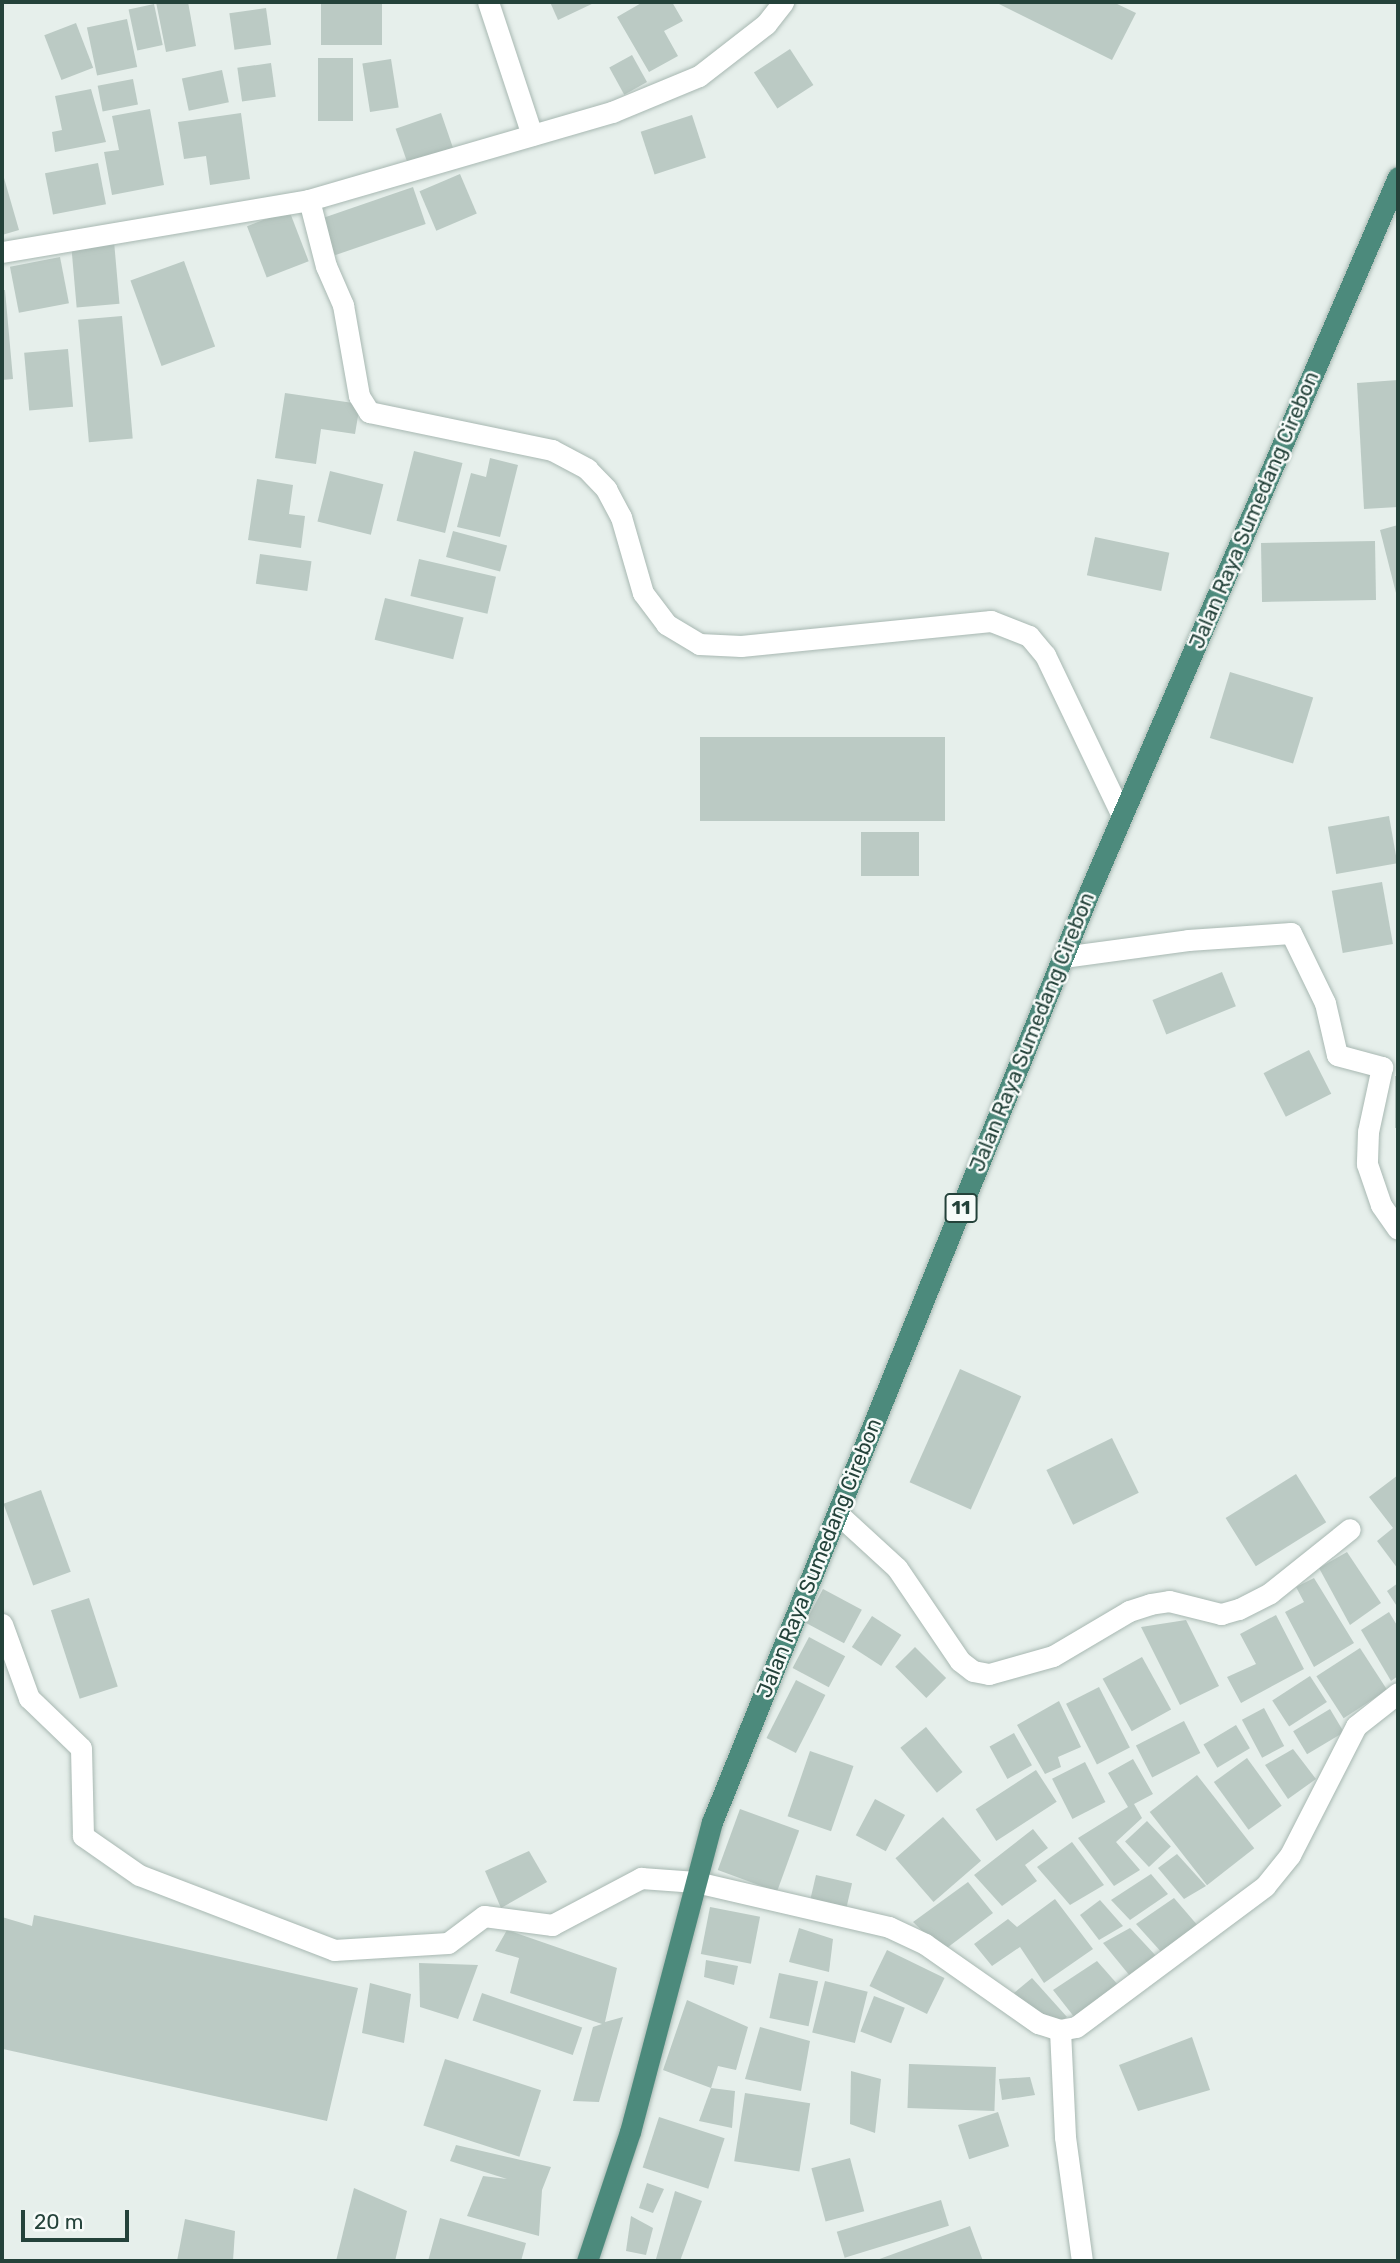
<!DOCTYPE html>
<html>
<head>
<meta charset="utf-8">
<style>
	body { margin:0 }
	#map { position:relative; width:1400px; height:2263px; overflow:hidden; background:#e6efeb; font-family:Rubik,sans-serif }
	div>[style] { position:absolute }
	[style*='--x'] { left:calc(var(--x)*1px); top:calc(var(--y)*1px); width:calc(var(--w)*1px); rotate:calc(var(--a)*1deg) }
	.building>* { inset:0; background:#bbcac4; transform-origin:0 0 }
	.roads { filter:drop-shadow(0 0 2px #a8b8b2) drop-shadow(0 0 2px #a8b8b2) }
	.minor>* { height:21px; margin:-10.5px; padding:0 10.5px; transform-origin:10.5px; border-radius:10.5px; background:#fff }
	.trunk>* { height:21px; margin:-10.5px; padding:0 10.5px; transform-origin:10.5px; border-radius:10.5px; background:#4c8a7c }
	span { translate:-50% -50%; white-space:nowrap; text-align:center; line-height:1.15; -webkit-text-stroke:5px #f7fbf9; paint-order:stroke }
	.shield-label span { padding:2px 5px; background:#f7fbf9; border:2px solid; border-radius:5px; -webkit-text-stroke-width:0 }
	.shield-label { font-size:19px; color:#24423a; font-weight:700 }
	.street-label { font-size:21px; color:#24423a }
	.frame { position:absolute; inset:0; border:4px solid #24423a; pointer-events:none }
	.scale { position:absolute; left:21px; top:2210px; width:108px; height:32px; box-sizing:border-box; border:4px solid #24423a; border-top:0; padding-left:9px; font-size:21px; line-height:24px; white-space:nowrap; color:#24423a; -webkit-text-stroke:5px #f7fbf9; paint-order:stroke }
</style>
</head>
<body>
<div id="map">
	<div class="building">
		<i style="clip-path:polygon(156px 2px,188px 2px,196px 46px,166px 52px)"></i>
		<i style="left:321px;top:2px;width:61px;height:43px"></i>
		<i style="clip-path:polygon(550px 2px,596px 2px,558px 20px)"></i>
		<i style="clip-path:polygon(643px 2px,672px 2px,683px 21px,664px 31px,678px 56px,649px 72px,617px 17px)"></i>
		<i style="clip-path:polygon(995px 2px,1113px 2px,1136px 13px,1112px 60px)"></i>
		<i style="left:154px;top:4px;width:42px;height:26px;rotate:78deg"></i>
		<i style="left:266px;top:8px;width:37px;height:37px;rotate:82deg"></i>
		<i style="left:127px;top:19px;width:49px;height:41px;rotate:78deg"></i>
		<i style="left:76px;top:23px;width:48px;height:34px;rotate:69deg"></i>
		<i style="left:790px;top:49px;width:43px;height:43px;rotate:57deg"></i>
		<i style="left:632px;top:55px;width:31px;height:26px;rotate:61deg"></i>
		<i style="left:318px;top:58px;width:35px;height:63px"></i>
		<i style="left:391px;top:59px;width:49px;height:29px;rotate:81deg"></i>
		<i style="left:271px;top:63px;width:34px;height:34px;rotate:82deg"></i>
		<i style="left:222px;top:70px;width:33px;height:41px;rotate:78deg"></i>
		<i style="left:133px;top:79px;width:26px;height:36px;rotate:79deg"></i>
		<i style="clip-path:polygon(91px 89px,106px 142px,55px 152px,52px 132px,62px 130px,55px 96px)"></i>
		<i style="clip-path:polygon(150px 109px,164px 185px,112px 195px,104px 152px,119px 150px,112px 116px)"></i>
		<i style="clip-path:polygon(241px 113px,250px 179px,210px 185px,206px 156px,184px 159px,178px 122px)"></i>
		<i style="left:441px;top:113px;width:37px;height:48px;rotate:71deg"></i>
		<i style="left:692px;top:115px;width:45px;height:54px;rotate:72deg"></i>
		<i style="left:98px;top:163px;width:42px;height:54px;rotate:79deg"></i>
		<i style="clip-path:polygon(2px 171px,19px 230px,2px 235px)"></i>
		<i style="left:460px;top:174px;width:43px;height:44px;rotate:67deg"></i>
		<i style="left:413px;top:187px;width:39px;height:96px;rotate:71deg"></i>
		<i style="left:289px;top:210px;width:55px;height:45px;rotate:69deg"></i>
		<i style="left:114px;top:241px;width:63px;height:43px;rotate:85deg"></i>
		<i style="left:60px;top:257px;width:47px;height:51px;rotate:79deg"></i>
		<i style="left:184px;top:261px;width:91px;height:57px;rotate:70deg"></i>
		<i style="clip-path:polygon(2px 290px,5px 290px,13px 379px,2px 380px)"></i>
		<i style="left:122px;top:316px;width:123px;height:44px;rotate:85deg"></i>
		<i style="left:68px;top:349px;width:58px;height:44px;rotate:85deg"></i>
		<i style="clip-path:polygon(1398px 380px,1398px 507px,1364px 509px,1357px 383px)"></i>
		<i style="clip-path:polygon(285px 393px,360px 404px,355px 434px,321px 429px,316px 464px,275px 458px)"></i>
		<i style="left:414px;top:451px;width:50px;height:72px;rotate:14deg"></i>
		<i style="clip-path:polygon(490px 458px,518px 465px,500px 537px,457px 527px,471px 473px,486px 477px)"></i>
		<i style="left:330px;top:471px;width:55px;height:52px;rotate:14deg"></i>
		<i style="clip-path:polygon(257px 479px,293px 485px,289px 514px,305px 516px,301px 548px,248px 540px)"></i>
		<i style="clip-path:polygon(1398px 525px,1398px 597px,1397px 597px,1380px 530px)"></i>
		<i style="left:453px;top:531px;width:56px;height:27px;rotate:15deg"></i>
		<i style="left:1095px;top:537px;width:76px;height:39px;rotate:12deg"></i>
		<i style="left:1375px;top:541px;width:59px;height:114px;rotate:89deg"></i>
		<i style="left:260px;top:554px;width:52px;height:30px;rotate:8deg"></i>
		<i style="left:419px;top:559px;width:79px;height:38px;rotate:13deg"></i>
		<i style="left:385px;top:598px;width:81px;height:43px;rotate:14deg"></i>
		<i style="left:1230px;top:672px;width:87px;height:69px;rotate:17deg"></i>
		<i style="left:700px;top:737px;width:245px;height:84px"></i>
		<i style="left:1389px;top:816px;width:48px;height:62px;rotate:80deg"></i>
		<i style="left:861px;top:832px;width:58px;height:44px"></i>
		<i style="left:1382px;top:882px;width:63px;height:51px;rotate:80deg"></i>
		<i style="left:1222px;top:972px;width:37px;height:75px;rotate:68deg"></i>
		<i style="left:1309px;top:1050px;width:49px;height:51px;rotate:63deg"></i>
		<i style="left:1395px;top:1076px;width:3px;height:52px"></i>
		<i style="left:960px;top:1369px;width:67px;height:124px;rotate:24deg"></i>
		<i style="left:1112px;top:1438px;width:61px;height:73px;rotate:64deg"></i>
		<i style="left:1296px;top:1474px;width:57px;height:83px;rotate:58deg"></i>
		<i style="clip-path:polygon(1398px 1475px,1398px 1569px,1377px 1541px,1393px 1528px,1369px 1497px)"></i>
		<i style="left:41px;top:1490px;width:87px;height:40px;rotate:70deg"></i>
		<i style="clip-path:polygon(1347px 1552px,1381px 1603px,1350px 1625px,1319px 1568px)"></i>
		<i style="clip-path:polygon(1314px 1578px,1354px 1643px,1314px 1667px,1285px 1612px,1304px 1602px,1296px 1587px)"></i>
		<i style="clip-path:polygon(1398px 1583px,1398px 1608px,1387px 1591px)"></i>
		<i style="left:823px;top:1589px;width:44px;height:38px;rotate:28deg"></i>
		<i style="left:89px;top:1598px;width:93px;height:40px;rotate:72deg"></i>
		<i style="clip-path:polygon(1389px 1612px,1398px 1627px,1398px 1676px,1391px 1681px,1361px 1630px)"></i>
		<i style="clip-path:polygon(1276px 1615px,1304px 1669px,1241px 1703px,1227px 1677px,1256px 1664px,1240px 1634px)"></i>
		<i style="left:872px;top:1616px;width:35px;height:37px;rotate:33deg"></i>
		<i style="clip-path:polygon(1186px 1620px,1219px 1686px,1180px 1705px,1141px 1627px)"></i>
		<i style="left:809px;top:1637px;width:41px;height:35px;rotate:28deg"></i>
		<i style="left:915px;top:1647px;width:44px;height:28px;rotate:45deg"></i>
		<i style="left:1360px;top:1648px;width:50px;height:52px;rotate:57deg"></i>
		<i style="left:1142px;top:1657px;width:60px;height:45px;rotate:61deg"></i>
		<i style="left:1310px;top:1676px;width:31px;height:45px;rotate:57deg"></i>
		<i style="left:796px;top:1680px;width:33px;height:65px;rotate:27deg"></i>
		<i style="left:1099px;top:1687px;width:68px;height:37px;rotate:63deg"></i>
		<i style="clip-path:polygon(1059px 1701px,1081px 1747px,1058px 1757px,1061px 1767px,1045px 1774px,1017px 1725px)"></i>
		<i style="left:1264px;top:1708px;width:43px;height:25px;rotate:62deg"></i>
		<i style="left:1330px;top:1709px;width:27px;height:43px;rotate:59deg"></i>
		<i style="left:1184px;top:1721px;width:36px;height:54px;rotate:63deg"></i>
		<i style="left:1236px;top:1725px;width:27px;height:38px;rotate:59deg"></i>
		<i style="left:926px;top:1727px;width:58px;height:33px;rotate:51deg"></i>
		<i style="left:1014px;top:1733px;width:37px;height:28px;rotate:61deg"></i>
		<i style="clip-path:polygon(1293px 1749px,1316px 1779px,1288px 1799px,1265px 1765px)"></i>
		<i style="left:810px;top:1751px;width:46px;height:69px;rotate:19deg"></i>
		<i style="left:1247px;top:1758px;width:59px;height:41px;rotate:54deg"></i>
		<i style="clip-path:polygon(1133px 1759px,1153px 1794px,1134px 1804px,1142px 1818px,1116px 1842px,1140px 1870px,1114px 1886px,1078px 1838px,1128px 1807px,1108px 1773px)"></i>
		<i style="left:1085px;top:1762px;width:45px;height:37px;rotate:63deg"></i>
		<i style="left:1036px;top:1770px;width:38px;height:72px;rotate:57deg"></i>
		<i style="left:1197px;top:1775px;width:93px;height:60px;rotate:52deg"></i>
		<i style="left:875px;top:1799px;width:34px;height:41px;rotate:28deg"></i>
		<i style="left:740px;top:1809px;width:63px;height:65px;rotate:20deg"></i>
		<i style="left:943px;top:1817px;width:58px;height:63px;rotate:49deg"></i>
		<i style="left:1147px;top:1821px;width:35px;height:30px;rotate:47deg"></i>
		<i style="clip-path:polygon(1033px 1829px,1048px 1848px,1025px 1865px,1037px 1881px,1002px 1906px,974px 1875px)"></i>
		<i style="clip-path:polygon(1072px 1842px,1104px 1885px,1070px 1905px,1037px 1867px)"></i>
		<i style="clip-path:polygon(529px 1851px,547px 1882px,501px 1908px,485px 1871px)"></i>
		<i style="clip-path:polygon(1177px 1854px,1206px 1886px,1184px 1899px,1158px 1868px)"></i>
		<i style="clip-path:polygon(1151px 1874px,1168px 1894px,1130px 1920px,1111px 1900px)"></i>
		<i style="left:816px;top:1875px;width:37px;height:27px;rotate:13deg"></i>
		<i style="clip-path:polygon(968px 1882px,993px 1913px,943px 1951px,913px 1922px)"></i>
		<i style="clip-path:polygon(1174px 1898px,1199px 1927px,1163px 1954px,1136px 1924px)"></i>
		<i style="clip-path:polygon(1055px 1899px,1093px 1949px,1044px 1983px,1020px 1947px,992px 1966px,974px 1944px,1008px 1919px,1017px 1927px)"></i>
		<i style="clip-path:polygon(1100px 1900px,1123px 1926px,1099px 1940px,1080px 1915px)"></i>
		<i style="left:710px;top:1907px;width:51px;height:48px;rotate:11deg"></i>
		<i style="clip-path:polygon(34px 1915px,358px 1988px,327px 2121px,3px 2049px,2px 1917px,32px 1926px)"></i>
		<i style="clip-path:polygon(799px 1928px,833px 1939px,829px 1972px,789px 1962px)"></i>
		<i style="clip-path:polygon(1130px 1928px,1157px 1957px,1130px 1976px,1103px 1943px)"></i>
		<i style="clip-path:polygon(507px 1930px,617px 1968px,605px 2022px,623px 2017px,599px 2102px,573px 2101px,593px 2027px,602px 2024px,510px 1993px,519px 1958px,495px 1951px)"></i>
		<i style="left:887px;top:1950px;width:64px;height:40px;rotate:26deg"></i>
		<i style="clip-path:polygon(706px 1960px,738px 1966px,734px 1985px,704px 1977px)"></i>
		<i style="clip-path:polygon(1097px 1961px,1119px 1986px,1075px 2018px,1053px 1990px)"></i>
		<i style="clip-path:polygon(419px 1963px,478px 1965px,458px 2019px,420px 2007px)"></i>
		<i style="left:779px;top:1973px;width:40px;height:46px;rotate:12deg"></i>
		<i style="clip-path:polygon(1032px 1978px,1067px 2017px,1058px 2023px,1035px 2014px,1014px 1993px)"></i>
		<i style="left:825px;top:1981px;width:44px;height:53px;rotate:14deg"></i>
		<i style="clip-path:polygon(370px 1983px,411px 1994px,404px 2043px,362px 2033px)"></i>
		<i style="left:482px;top:1993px;width:106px;height:29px;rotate:19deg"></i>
		<i style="left:874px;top:1996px;width:33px;height:38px;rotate:21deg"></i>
		<i style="clip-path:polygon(687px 2000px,748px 2027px,736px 2070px,718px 2066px,711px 2088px,663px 2070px)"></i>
		<i style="clip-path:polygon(760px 2027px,810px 2041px,801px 2091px,745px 2079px)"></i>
		<i style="clip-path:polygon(1192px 2037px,1210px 2090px,1138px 2111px,1119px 2065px)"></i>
		<i style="left:445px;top:2059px;width:101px;height:70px;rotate:18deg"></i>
		<i style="left:909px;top:2064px;width:87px;height:44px;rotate:2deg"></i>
		<i style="clip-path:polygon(851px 2071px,881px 2079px,875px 2133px,850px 2124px)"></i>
		<i style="clip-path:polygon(1030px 2077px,1035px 2095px,1002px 2100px,999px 2079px)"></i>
		<i style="clip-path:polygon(711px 2088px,735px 2091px,732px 2128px,699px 2121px)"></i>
		<i style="left:745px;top:2093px;width:66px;height:69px;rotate:9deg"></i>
		<i style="left:998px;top:2112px;width:36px;height:42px;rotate:72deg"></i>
		<i style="left:659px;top:2117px;width:69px;height:53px;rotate:18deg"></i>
		<i style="clip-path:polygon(456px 2145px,551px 2167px,542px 2190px,539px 2236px,467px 2216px,483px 2176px,507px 2179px,450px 2161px)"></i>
		<i style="left:850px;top:2158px;width:55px;height:40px;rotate:75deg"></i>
		<i style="clip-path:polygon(647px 2183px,664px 2189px,653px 2213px,639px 2208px)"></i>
		<i style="clip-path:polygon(354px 2188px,407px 2211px,395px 2261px,336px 2261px)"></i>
		<i style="clip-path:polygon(675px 2191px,702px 2201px,680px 2261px,656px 2259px)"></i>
		<i style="left:941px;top:2200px;width:27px;height:109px;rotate:73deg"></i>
		<i style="clip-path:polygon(631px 2216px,653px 2228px,646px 2255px,626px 2251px)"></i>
		<i style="clip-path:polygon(440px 2218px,526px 2243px,521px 2261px,428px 2261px)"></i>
		<i style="clip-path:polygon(185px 2219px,235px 2231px,233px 2261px,177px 2261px)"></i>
		<i style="clip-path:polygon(970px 2226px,983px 2261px,874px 2261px)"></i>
	</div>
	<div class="roads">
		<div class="minor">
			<i style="--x:488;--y:2;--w:140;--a:71.7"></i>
			<i style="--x:309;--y:200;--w:68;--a:75.6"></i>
			<i style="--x:326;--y:266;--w:43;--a:66.4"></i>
			<i style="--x:343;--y:305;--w:92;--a:80"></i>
			<i style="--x:359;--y:396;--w:19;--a:58"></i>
			<i style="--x:369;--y:412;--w:187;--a:11.7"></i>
			<i style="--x:552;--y:450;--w:40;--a:28"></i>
			<i style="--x:587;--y:469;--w:28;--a:46"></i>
			<i style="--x:606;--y:489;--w:32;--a:62"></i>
			<i style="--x:621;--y:517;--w:79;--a:73.9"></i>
			<i style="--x:643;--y:593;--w:39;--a:53"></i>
			<i style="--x:666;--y:624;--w:39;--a:31"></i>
			<i style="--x:699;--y:644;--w:42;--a:2.7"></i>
			<i style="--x:741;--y:646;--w:251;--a:-5.7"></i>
			<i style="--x:991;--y:621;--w:41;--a:21.5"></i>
			<i style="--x:1029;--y:636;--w:25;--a:50"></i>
			<i style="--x:1045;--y:655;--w:178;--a:64.4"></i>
			<i style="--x:2;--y:252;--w:311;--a:-9.6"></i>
			<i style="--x:309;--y:200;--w:316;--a:-16.2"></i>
			<i style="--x:612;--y:112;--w:94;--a:-22.5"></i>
			<i style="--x:699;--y:76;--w:85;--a:-37.8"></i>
			<i style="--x:766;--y:24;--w:28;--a:-52"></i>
			<i style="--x:1063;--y:957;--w:126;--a:-7.7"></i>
			<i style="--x:1188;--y:940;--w:103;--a:-3.9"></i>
			<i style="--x:1291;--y:933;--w:78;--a:64.1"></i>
			<i style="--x:1325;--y:1003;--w:53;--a:77"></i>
			<i style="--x:1337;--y:1055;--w:47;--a:14.9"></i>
			<i style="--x:1382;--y:1067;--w:66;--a:102.2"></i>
			<i style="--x:1368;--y:1132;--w:32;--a:92"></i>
			<i style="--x:1367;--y:1164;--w:43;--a:71.1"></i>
			<i style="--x:1381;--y:1205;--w:29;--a:55"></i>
			<i style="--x:837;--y:1513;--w:81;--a:42.5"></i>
			<i style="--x:897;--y:1568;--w:112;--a:55.9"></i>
			<i style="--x:960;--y:1661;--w:16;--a:38"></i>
			<i style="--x:973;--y:1671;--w:16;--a:11"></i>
			<i style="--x:989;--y:1674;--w:66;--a:-15.7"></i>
			<i style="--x:1053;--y:1656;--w:88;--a:-30.6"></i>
			<i style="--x:1129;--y:1611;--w:22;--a:-18"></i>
			<i style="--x:1150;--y:1604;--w:19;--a:-9"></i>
			<i style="--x:1169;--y:1601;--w:54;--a:14"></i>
			<i style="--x:1221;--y:1614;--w:19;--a:-16"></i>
			<i style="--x:1239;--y:1609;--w:35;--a:-27"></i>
			<i style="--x:1270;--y:1593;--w:102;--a:-38.7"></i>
			<i style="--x:2;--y:1624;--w:79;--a:70"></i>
			<i style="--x:29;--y:1698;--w:72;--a:43.9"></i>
			<i style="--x:81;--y:1748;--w:88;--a:88.7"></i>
			<i style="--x:83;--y:1836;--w:68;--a:34.9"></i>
			<i style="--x:139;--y:1875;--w:209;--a:21"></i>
			<i style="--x:334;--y:1950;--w:114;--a:-3.5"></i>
			<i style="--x:448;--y:1943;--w:45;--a:-36.9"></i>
			<i style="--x:484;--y:1916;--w:69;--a:7.5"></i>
			<i style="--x:552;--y:1925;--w:101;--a:-27.8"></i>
			<i style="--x:641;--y:1878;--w:55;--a:4.2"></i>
			<i style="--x:696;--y:1882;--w:198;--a:13.1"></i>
			<i style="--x:889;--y:1927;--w:40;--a:25"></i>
			<i style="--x:925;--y:1944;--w:138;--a:35"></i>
			<i style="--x:1038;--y:2023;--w:23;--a:18"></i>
			<i style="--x:1060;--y:2030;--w:16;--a:-11"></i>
			<i style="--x:1076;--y:2027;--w:236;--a:-36.7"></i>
			<i style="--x:1265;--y:1886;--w:40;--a:-51"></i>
			<i style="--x:1290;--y:1855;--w:145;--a:-62.9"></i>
			<i style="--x:1356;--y:1726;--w:53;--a:-38.2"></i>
			<i style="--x:1060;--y:2030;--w:107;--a:87.3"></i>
			<i style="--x:1065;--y:2137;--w:125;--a:82.2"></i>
		</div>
		<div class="trunk">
			<i style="--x:587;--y:2261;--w:136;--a:-71.6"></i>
			<i style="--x:630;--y:2132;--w:321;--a:-75.2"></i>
			<i style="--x:712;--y:1822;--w:998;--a:-67.93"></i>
			<i style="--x:1087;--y:897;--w:784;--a:-66.64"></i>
		</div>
	</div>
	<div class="shield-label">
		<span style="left:961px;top:1208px">11</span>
	</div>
	<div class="street-label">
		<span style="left:1254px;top:510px;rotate:-67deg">Jalan Raya Sumedang Cirebon</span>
		<span style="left:1032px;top:1032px;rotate:-68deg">Jalan Raya Sumedang Cirebon</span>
		<span style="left:819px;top:1558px;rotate:-68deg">Jalan Raya Sumedang Cirebon</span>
	</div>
	<div class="frame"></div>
	<div class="scale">20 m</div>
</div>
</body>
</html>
